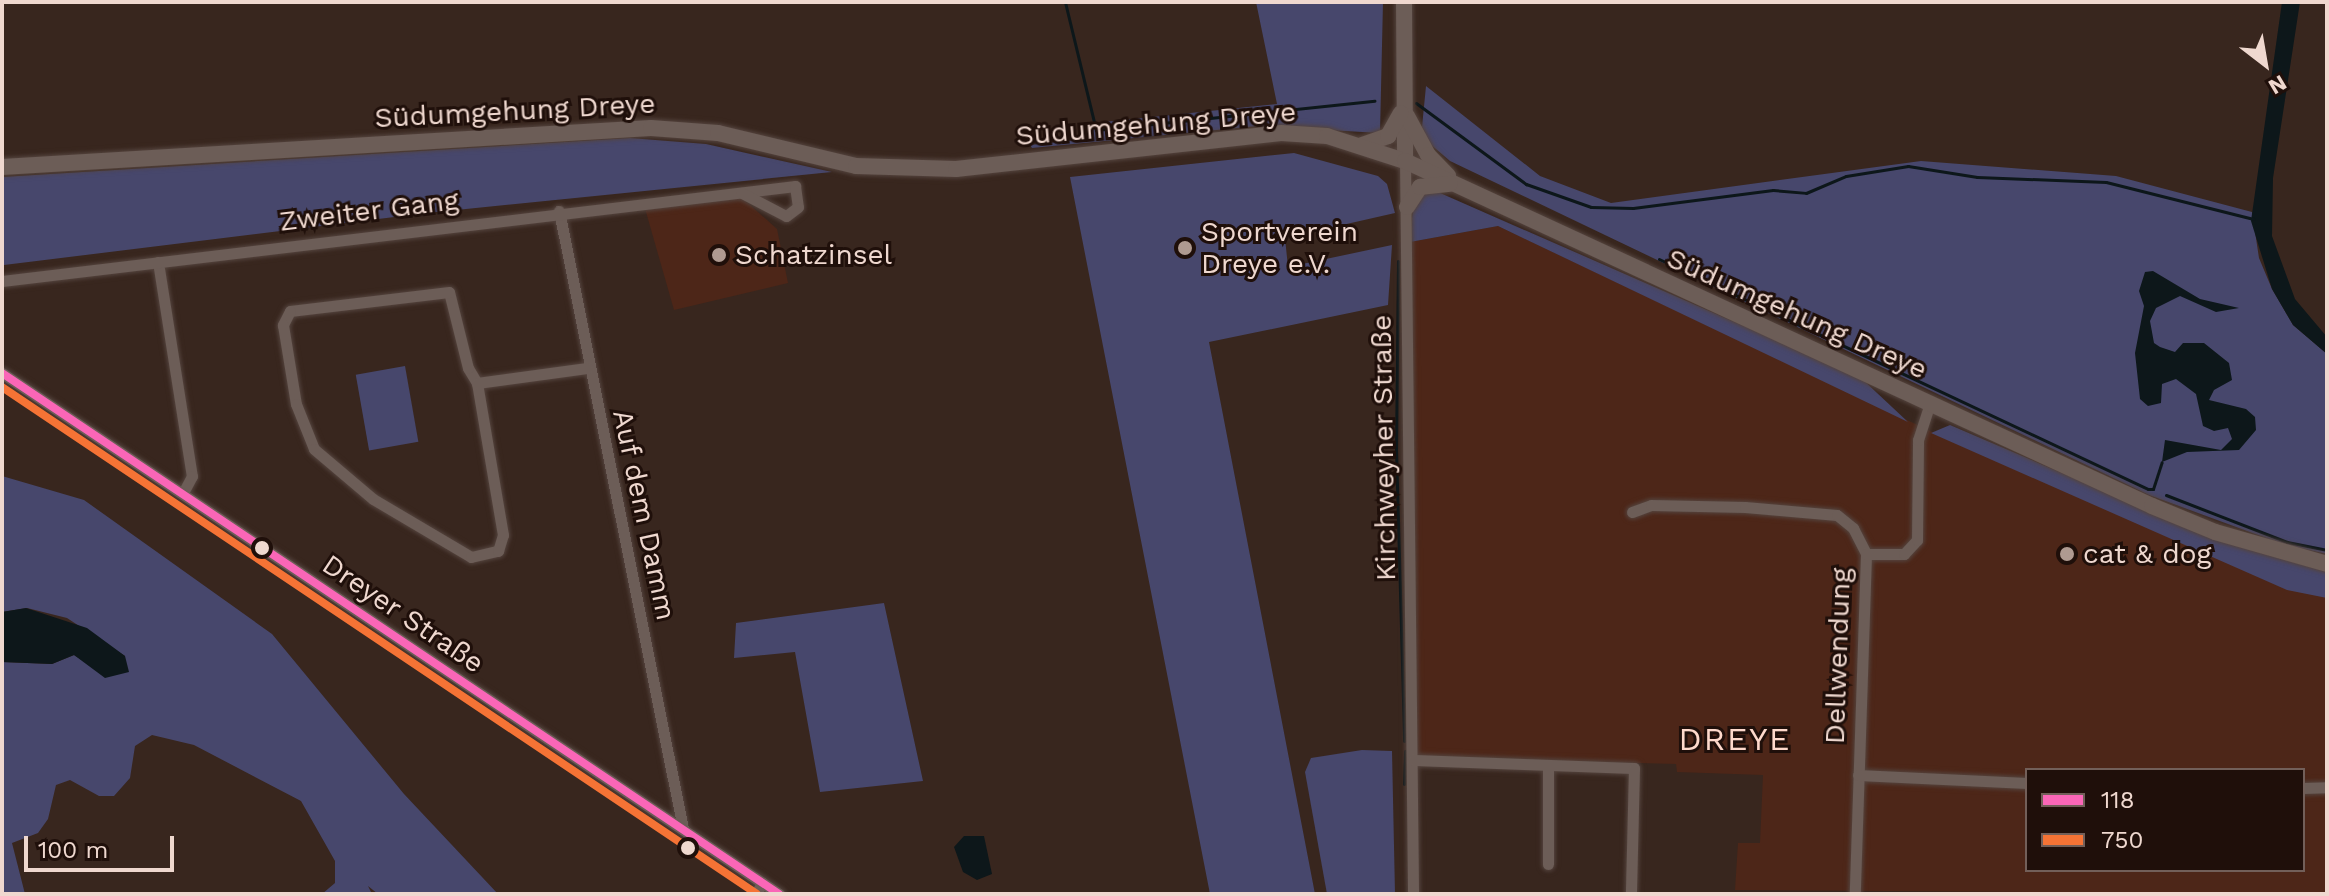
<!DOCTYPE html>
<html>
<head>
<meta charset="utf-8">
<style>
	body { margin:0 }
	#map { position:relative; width:2329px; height:896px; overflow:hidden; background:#38261e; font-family:"Work Sans",sans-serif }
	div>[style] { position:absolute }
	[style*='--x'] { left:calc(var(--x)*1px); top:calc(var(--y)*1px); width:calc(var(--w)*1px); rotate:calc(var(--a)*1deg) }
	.built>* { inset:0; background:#4d2618 }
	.green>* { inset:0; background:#47476c; transform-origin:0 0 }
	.water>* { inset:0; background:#0d171a }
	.stream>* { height:3px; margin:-1.5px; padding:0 1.5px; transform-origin:1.5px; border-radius:1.5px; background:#0d171a }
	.roads { filter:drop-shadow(0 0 2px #54443e) drop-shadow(0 0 2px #54443e) }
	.minor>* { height:11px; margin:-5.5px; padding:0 5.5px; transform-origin:5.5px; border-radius:5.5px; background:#6c5d57 }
	.secondary>* { height:16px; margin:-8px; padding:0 8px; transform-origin:8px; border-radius:8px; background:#6c5d57 }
	.bus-1>* { height:8px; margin:-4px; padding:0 4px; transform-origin:4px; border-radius:4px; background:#fa66b7 }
	.bus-2>* { height:8px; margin:-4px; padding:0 4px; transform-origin:4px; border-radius:4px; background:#f57335 }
	.dots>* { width:22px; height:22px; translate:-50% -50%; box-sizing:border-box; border:4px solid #1f0f0a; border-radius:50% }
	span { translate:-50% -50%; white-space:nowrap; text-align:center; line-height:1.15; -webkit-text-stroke:6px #1f0f0a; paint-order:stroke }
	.street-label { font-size:28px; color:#efd8cf }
	.poi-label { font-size:28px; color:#efd8cf }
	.left { translate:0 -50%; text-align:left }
	.quarter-label { font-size:32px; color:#fed9cb; letter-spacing:2px }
	.frame { position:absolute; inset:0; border:4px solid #efd8cf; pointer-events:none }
	.legend { position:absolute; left:2025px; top:768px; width:280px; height:104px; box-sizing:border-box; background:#1f0f0a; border:2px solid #725f59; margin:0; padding:10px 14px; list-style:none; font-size:24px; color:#efd8cf }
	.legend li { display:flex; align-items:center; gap:16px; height:40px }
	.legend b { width:40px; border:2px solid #725f59 }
	.north { position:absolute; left:2225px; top:24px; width:80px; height:80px; -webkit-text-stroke:6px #1f0f0a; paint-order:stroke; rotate:149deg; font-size:22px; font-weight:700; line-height:32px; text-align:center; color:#efd8cf }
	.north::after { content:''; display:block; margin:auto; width:28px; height:36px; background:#efd8cf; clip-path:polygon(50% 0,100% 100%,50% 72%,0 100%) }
	.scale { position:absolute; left:24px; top:836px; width:150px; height:36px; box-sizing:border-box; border:4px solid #efd8cf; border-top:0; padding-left:10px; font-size:24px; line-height:28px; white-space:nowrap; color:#efd8cf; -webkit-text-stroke:6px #1f0f0a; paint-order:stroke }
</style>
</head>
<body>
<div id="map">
	<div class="built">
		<i style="clip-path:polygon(740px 196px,777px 229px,788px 283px,674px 310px,644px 205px)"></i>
		<i style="clip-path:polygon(evenodd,1498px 226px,1966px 448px,2327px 598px,2327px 894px,1735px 890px,1738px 843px,1760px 843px,1763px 775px,1677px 772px,1676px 764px,1416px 757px,1410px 242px,1498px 226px,2027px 770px,2303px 770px,2303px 870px,2027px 870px,2027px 770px)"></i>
	</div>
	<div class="green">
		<i style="clip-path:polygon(1256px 2px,1383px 2px,1380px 133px,1258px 126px,1032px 148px,1030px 145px,1077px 140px,1104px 122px,1277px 104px)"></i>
		<i style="clip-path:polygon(1426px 86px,1540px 176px,1611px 203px,1921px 161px,2116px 176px,2252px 212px,2259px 258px,2272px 289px,2293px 325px,2327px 354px,2327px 554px,2285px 545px,2149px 495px,1450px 161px,1430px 144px,1422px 127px)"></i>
		<i style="clip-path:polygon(630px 138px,706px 144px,832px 172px,427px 213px,4px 265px,2px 256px,2px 177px)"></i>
		<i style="clip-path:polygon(1294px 153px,1378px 176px,1387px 184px,1395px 213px,1285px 238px,1288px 267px,1392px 245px,1388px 305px,1209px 342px,1315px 894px,1210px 894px,1070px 177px)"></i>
		<i style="clip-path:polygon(1431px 189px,1860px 377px,1908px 422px,1498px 226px,1410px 242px,1413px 207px,1421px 193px)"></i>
		<i style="left:405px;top:366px;width:77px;height:50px;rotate:80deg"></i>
		<i style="clip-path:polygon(1950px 425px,2213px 538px,2327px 572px,2327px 598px,2287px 590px,1931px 433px)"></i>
		<i style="clip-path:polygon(2px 476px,84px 500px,272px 634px,404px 794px,498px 894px,378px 894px,368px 886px,372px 894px,322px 894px,335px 883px,335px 861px,301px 801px,194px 745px,152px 735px,135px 746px,130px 778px,114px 796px,99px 796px,70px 780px,56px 785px,48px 819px,38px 833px,12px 843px,25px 894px,2px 894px,2px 662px,52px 664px,74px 655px,82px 660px,125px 656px,67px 618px,27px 608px,2px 612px)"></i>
		<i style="clip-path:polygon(884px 603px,923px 781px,820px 792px,795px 652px,734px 658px,736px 623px)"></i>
		<i style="clip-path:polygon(1362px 750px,1392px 751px,1395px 894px,1327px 894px,1305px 772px,1311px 758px)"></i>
	</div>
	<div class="water">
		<i style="clip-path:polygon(2282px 2px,2300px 2px,2273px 178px,2272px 236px,2295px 299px,2327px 337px,2327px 354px,2293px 325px,2272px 289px,2251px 221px)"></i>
		<i style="clip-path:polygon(2153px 271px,2200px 299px,2239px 308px,2216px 312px,2180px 296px,2156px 308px,2150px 321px,2154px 343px,2160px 347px,2175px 352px,2183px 343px,2204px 343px,2229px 363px,2232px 380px,2214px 390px,2209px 400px,2246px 409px,2255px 417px,2256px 430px,2239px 450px,2187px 452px,2162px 462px,2165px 440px,2221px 450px,2232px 439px,2228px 428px,2214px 431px,2203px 426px,2196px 394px,2176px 379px,2162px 384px,2161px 403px,2148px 406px,2140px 399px,2135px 353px,2144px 306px,2139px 291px,2145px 272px)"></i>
		<i style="clip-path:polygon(26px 608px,87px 628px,125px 656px,129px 672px,105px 678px,74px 655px,52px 664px,2px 662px,2px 612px)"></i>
		<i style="clip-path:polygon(964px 836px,984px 836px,992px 874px,977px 880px,963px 872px,954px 847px)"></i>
	</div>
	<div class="stream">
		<i style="--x:1065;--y:2;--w:132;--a:76.4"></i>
		<i style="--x:1096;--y:130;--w:280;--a:-6"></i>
		<i style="--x:1416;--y:103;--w:137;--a:36.4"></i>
		<i style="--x:1526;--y:184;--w:69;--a:19.5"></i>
		<i style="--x:1591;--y:207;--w:42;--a:1.4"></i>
		<i style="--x:1633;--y:208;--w:141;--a:-7.3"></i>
		<i style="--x:1773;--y:190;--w:33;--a:5"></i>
		<i style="--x:1806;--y:193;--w:43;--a:-23"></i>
		<i style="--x:1846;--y:176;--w:63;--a:-9.2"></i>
		<i style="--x:1908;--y:166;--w:70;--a:9.1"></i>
		<i style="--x:1977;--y:177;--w:129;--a:2.2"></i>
		<i style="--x:2106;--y:182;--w:152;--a:14.1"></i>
		<i style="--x:1659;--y:259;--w:540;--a:25.19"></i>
		<i style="--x:2148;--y:489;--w:5;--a:0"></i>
		<i style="--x:2153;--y:489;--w:28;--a:-72"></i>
		<i style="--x:1398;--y:261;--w:188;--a:90.6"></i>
		<i style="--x:1396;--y:449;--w:292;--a:88.4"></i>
		<i style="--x:2166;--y:495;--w:130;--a:21.2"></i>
		<i style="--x:2287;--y:542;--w:41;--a:11.3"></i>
		<i style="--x:1404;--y:784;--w:33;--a:-88"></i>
	</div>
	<div class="roads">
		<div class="minor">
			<i style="--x:1405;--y:161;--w:733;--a:89.37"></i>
			<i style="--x:559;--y:211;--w:630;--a:78.65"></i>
			<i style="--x:158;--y:262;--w:217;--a:81"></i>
			<i style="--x:192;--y:476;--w:19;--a:118"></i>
			<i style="--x:2;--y:281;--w:799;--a:-6.83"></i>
			<i style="--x:795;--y:186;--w:21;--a:82"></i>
			<i style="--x:798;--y:207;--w:15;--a:143"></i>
			<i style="--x:786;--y:216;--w:50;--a:-152.4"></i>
			<i style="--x:2;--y:373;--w:936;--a:33.84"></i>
			<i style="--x:477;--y:383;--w:17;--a:-121"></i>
			<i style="--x:468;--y:368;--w:78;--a:-104"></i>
			<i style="--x:449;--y:292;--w:160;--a:173.2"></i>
			<i style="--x:290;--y:311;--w:16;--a:117"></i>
			<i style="--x:283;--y:325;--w:80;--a:80.7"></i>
			<i style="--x:296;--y:404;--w:48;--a:68.2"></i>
			<i style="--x:314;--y:449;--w:77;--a:40.3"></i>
			<i style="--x:373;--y:499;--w:114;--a:30.6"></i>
			<i style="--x:471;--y:557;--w:28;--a:-13"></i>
			<i style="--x:498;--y:551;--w:17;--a:-73"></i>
			<i style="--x:503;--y:535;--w:154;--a:-99.7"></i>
			<i style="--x:477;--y:383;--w:111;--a:-7.8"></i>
			<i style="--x:1632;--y:512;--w:20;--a:-20"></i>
			<i style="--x:1651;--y:505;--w:94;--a:1.2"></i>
			<i style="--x:1745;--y:507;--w:92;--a:5"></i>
			<i style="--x:1837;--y:515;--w:21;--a:39"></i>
			<i style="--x:1853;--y:528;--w:29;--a:63"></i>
			<i style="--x:1866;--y:554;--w:340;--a:91.9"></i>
			<i style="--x:1866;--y:554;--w:38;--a:0"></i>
			<i style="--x:1904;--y:554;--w:19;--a:-47"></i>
			<i style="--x:1917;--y:540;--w:100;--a:-89.4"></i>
			<i style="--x:1918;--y:440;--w:39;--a:-72"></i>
			<i style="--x:1413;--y:760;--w:221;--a:2.1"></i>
			<i style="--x:1634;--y:768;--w:126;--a:91.4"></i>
			<i style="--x:1548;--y:765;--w:99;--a:90"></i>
			<i style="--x:1858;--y:775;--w:169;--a:2.7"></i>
			<i style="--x:2303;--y:788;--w:24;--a:-2"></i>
			<i style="--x:756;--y:894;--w:13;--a:-61"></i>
		</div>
		<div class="secondary">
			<i style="--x:1404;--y:2;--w:159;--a:89.6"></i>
			<i style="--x:1407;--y:116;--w:44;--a:61.7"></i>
			<i style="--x:1428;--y:155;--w:29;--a:46"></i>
			<i style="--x:1362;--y:145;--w:28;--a:-19"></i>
			<i style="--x:1388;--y:136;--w:26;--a:-61"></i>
			<i style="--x:2;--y:167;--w:650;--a:-3.44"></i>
			<i style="--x:651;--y:128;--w:67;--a:4.3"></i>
			<i style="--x:718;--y:133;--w:142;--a:13.4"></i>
			<i style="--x:856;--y:166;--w:100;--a:1.7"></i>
			<i style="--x:956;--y:169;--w:327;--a:-6.3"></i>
			<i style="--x:1281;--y:133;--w:46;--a:3.7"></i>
			<i style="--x:1327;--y:136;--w:82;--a:17.8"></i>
			<i style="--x:1405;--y:161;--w:823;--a:24.79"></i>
			<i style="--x:2152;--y:506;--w:68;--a:22.4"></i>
			<i style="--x:2215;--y:532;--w:116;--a:15.9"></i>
			<i style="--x:1407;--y:207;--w:24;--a:-57"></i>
			<i style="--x:1420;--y:187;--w:30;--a:-6"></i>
		</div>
	</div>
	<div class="bus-1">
		<i style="--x:2;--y:373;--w:936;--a:33.84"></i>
	</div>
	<div class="bus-2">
		<i style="--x:2;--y:387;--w:909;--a:33.88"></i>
	</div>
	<div class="dots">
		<i style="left:1185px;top:248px;background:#af9a91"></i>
		<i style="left:719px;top:255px;background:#af9a91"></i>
		<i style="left:262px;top:548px;background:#efd8cf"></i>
		<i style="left:2067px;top:554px;background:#af9a91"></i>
		<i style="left:688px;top:848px;background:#efd8cf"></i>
	</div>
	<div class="street-label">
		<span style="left:515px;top:111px;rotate:-3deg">Südumgehung Dreye</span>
		<span style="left:1156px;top:124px;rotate:-5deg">Südumgehung Dreye</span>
		<span style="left:369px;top:211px;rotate:-7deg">Zweiter Gang</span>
		<span style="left:1797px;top:314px;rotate:24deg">Südumgehung Dreye</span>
		<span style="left:1384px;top:448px;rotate:-91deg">Kirchweyher Straße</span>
		<span style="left:644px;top:515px;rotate:78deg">Auf dem Damm</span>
		<span style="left:403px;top:614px;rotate:34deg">Dreyer Straße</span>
		<span style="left:1838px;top:656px;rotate:-88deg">Dellwendung</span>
	</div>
	<div class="poi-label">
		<span class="left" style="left:1201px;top:248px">Sportverein<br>Dreye e.V.</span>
		<span class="left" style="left:735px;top:255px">Schatzinsel</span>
		<span class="left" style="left:2083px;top:554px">cat &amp; dog</span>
	</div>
	<div class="quarter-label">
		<span style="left:1735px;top:739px">DREYE</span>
	</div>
	<div class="frame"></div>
	<ul class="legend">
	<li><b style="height:10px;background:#fa66b7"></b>118</li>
	<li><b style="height:10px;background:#f57335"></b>750</li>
	</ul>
	<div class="north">N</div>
	<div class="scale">100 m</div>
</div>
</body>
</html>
